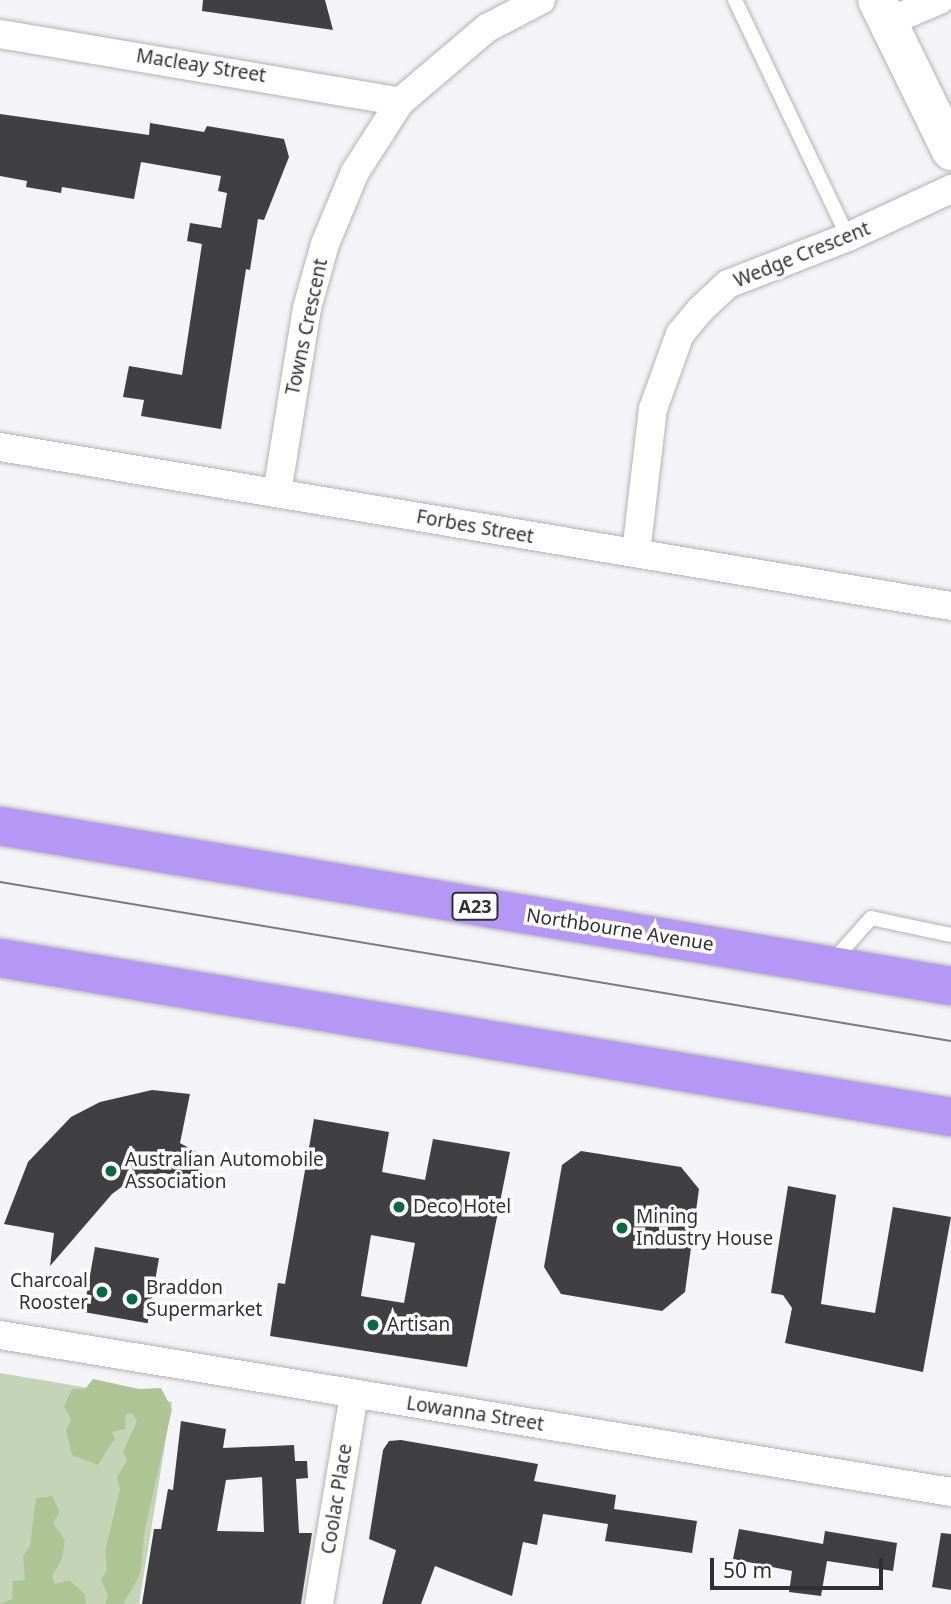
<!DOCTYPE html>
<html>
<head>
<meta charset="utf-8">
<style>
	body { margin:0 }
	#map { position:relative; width:951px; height:1604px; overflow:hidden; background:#f4f4f8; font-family:"Noto Sans",sans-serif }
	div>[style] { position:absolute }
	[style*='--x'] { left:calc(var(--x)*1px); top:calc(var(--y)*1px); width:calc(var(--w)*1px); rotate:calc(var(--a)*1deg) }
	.green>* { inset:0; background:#c5d4b7 }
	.forest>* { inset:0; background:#adc595 }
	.building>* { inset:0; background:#403f42; transform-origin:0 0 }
	.roads { filter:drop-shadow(0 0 2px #b3b3b6) drop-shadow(0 0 2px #b3b3b6) }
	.lane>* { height:14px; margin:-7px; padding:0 7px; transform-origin:7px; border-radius:7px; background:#fff }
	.street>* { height:28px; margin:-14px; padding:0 14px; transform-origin:14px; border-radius:14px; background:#fff }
	.secondary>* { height:38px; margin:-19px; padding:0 19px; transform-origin:19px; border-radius:19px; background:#fff }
	.highway>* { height:38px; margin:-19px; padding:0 19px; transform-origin:19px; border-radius:19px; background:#b597f6 }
	.tram>* { height:2px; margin:-1px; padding:0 1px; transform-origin:1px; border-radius:1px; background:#7a7a7c }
	.dots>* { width:19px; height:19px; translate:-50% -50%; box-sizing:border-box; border:4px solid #fff; border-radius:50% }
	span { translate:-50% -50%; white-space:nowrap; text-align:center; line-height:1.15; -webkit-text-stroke:7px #fff; paint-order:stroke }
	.shield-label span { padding:2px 5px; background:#fff; border:2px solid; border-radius:5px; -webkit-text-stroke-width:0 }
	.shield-label { font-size:18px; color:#313132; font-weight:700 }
	.street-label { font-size:19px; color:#313132 }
	.poi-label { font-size:19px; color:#313132 }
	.left { translate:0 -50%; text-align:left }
	.right { translate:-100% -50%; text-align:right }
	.scale { position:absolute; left:710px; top:1558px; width:173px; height:32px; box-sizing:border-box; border:4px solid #313132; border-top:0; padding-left:9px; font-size:21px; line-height:24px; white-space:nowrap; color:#313132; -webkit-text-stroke:5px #fff; paint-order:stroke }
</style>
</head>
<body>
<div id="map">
	<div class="green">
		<i style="clip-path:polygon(0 1373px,172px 1402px,139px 1604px,0 1604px)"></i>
	</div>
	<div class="forest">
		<i style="clip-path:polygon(93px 1379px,139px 1389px,161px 1388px,172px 1409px,145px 1529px,140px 1575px,123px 1604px,105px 1604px,108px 1596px,101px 1579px,107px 1570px,105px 1551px,120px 1489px,117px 1477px,127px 1461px,123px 1452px,137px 1421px,132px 1413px,126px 1414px,125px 1429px,112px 1432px,115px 1438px,98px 1465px,72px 1455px,66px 1431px,71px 1419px,64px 1406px,72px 1389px,85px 1389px)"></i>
		<i style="clip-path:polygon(52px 1496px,60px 1512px,53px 1523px,65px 1540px,62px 1559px,52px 1576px,55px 1584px,69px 1580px,85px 1594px,86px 1604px,0 1604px,12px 1599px,13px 1581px,25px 1580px,23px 1556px,30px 1546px,36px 1498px)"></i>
	</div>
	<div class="building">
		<i style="clip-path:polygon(203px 0,325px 0,333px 30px,202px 11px)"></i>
		<i style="clip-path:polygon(0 114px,149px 135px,150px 123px,204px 132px,207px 126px,284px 139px,289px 157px,264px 220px,258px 219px,250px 270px,246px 269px,221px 429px,141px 416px,144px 400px,123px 397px,129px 366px,182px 375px,202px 244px,187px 241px,190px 223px,221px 228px,227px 193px,218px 191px,221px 176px,141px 162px,134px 199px,62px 187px,61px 193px,26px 187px,27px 181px,0 176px)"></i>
		<i style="clip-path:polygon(152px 1090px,190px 1094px,180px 1143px,198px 1153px,201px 1169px,189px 1178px,164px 1173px,135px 1177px,112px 1194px,50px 1266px,54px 1233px,4px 1224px,28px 1162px,71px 1117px,100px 1102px)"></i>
		<i style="clip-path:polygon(evenodd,314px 1119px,389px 1132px,382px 1172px,425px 1180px,433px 1139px,510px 1152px,467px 1367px,270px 1336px,278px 1283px,285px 1284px,314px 1119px,371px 1235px,415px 1243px,404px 1303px,361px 1296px,371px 1235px)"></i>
		<i style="clip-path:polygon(581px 1151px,681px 1167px,699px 1189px,685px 1292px,662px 1311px,561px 1294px,544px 1267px,562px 1165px)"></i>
		<i style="clip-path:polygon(788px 1186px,836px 1195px,821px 1304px,875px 1313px,893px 1207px,951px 1217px,923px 1372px,785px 1343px,792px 1308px,783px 1295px,771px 1293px)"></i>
		<i style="left:95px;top:1247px;width:65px;height:66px;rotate:10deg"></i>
		<i style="clip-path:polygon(evenodd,181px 1421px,226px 1429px,223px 1448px,294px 1445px,295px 1461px,307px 1461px,308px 1478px,296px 1479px,299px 1533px,312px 1533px,301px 1604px,142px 1604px,154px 1529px,161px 1529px,168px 1489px,173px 1490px,181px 1421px,262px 1477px,264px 1532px,217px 1531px,226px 1480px,262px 1477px)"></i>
		<i style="clip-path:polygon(401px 1440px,538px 1464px,534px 1481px,616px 1495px,614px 1509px,697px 1521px,692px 1553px,605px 1541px,608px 1524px,543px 1514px,537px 1545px,523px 1542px,512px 1596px,435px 1566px,421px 1604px,382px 1604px,396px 1550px,369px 1539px,383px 1450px,389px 1441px)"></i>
		<i style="clip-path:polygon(739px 1529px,823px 1544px,825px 1531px,897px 1543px,893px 1571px,827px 1561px,821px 1596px,789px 1592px,792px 1571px,733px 1559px)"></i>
		<i style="clip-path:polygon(941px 1533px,951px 1534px,951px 1590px,932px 1587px)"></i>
	</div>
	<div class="roads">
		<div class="lane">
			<i style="--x:735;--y:0;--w:263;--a:64.5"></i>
			<i style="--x:832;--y:962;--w:59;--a:-48.4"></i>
			<i style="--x:871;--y:918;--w:82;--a:12"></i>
		</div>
		<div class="street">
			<i style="--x:888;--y:22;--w:56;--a:-23.3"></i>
			<i style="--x:0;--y:34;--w:406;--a:9.6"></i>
			<i style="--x:0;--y:447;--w:964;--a:9.49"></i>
			<i style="--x:277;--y:493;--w:187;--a:-80.8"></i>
			<i style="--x:307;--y:308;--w:66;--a:-74.3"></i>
			<i style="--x:325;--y:244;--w:78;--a:-67.4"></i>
			<i style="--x:355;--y:172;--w:83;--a:-57.3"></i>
			<i style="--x:400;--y:102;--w:114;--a:-40.4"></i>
			<i style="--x:487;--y:28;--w:61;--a:-27.4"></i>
			<i style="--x:636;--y:553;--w:145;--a:-83.3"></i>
			<i style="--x:653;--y:409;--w:80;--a:-70.2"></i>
			<i style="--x:680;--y:334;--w:31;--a:-50"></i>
			<i style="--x:700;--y:310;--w:38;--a:-43"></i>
			<i style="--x:728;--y:284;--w:129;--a:-21.4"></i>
			<i style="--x:848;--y:237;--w:114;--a:-25"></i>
			<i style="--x:0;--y:1335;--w:964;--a:9.37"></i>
			<i style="--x:319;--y:1604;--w:213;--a:-80.5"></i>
		</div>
		<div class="secondary">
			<i style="--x:877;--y:0;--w:168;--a:63.9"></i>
		</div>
		<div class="highway">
			<i style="--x:0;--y:826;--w:964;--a:9.55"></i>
			<i style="--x:0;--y:958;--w:964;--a:9.49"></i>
		</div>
	</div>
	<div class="tram">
		<i style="--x:0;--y:882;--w:964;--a:9.49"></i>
	</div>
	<div class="dots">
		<i style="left:111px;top:1171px;background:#096a3f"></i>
		<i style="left:399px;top:1207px;background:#096a3f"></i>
		<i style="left:622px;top:1228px;background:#096a3f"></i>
		<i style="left:102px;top:1292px;background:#096a3f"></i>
		<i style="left:132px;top:1299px;background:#096a3f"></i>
		<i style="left:373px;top:1325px;background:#096a3f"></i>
	</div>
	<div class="shield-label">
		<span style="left:475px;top:906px">A23</span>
	</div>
	<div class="street-label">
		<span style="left:201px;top:66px;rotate:9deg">Macleay Street</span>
		<span style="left:802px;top:255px;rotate:-22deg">Wedge Crescent</span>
		<span style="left:307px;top:327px;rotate:-78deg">Towns Crescent</span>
		<span style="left:475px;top:527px;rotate:10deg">Forbes Street</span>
		<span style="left:620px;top:930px;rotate:9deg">Northbourne Avenue</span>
		<span style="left:475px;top:1414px;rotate:9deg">Lowanna Street</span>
		<span style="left:337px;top:1499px;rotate:-81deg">Coolac Place</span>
	</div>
	<div class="poi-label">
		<span class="left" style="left:125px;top:1171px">Australian Automobile<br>Association</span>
		<span class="left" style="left:413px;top:1207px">Deco Hotel</span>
		<span class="left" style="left:636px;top:1228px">Mining<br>Industry House</span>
		<span class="right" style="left:88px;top:1292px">Charcoal<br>Rooster</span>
		<span class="left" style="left:146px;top:1299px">Braddon<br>Supermarket</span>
		<span class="left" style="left:387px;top:1325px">Artisan</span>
	</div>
	<div class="scale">50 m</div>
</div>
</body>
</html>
